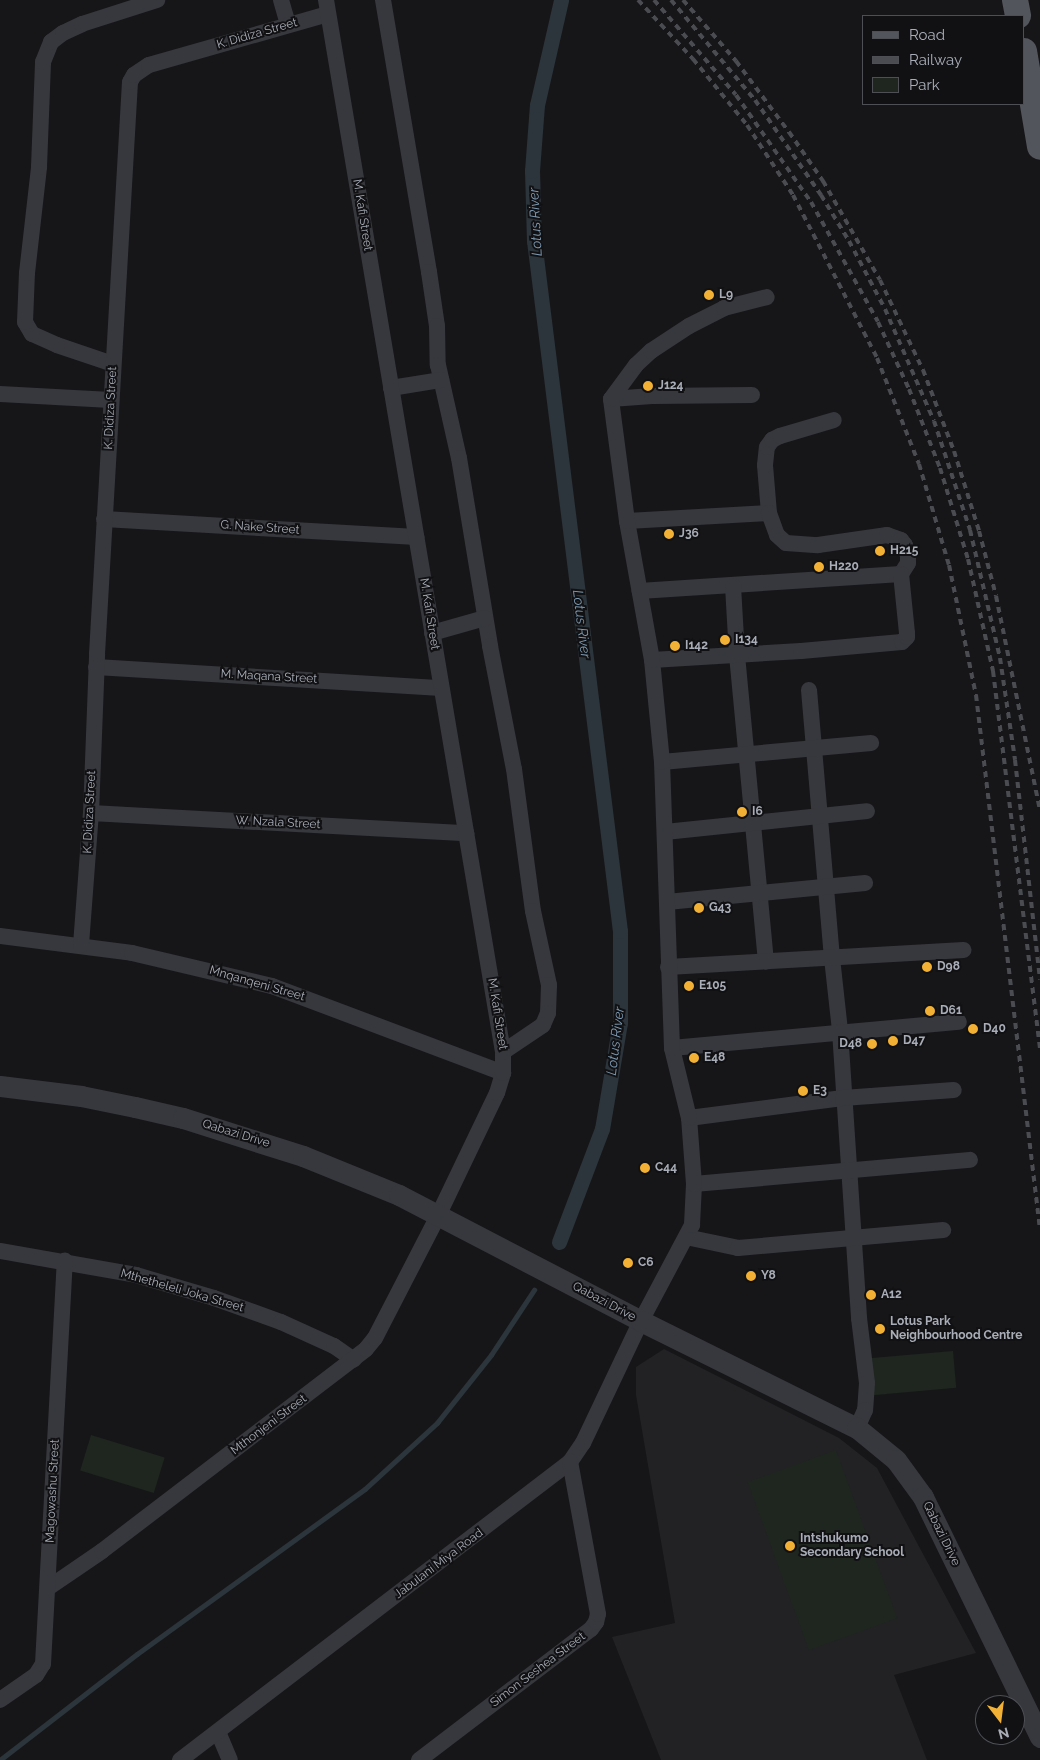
<!DOCTYPE html>
<html>
<head>
<meta charset="utf-8">
<style>
	body { margin:0 }
	#map { position:relative; width:1040px; height:1760px; overflow:hidden; background:#161618; font-family:Raleway,sans-serif }
	div>[style] { position:absolute }
	[style*='--x'] { left:calc(var(--x)*1px); top:calc(var(--y)*1px); width:calc(var(--w)*1px); rotate:calc(var(--a)*1deg) }
	.built>* { inset:0; background:#222225 }
	.green>* { inset:0; background:#1e261f; transform-origin:0 0 }
	.stream>* { height:4.5px; margin:-2.25px; padding:0 2.25px; transform-origin:2.25px; border-radius:2.25px; background:#2c353c }
	.canal>* { height:15px; margin:-7.5px; padding:0 7.5px; transform-origin:7.5px; border-radius:7.5px; background:#2c353c }
	.minor>* { height:16px; margin:-8px; padding:0 8px; transform-origin:8px; border-radius:8px; background:#37383d }
	.tertiary>* { height:21px; margin:-10.5px; padding:0 10.5px; transform-origin:10.5px; border-radius:10.5px; background:#37383d }
	.primary>* { height:26px; margin:-13px; padding:0 13px; transform-origin:13px; border-radius:13px; background:#53555c }
	.rail>* { height:4px; margin-top:-2px; transform-origin:0; background:repeating-linear-gradient(90deg,#4a4c52 0 6px,transparent 0 11px) }
	.dots>* { width:14px; height:14px; translate:-50% -50%; box-sizing:border-box; border:2px solid #111113; border-radius:50% }
	span { translate:-50% -50%; white-space:nowrap; text-align:center; line-height:1.15; -webkit-text-stroke:4px #111113; paint-order:stroke }
	.street-label { font-size:12px; color:#a8adb8 }
	.poi-label { font-size:12px; color:#a8adb8; font-weight:700 }
	.left { translate:0 -50%; text-align:left }
	.right { translate:-100% -50%; text-align:right }
	.water-label { font-size:14px; color:#7f9bb3; font-style:italic }
	.legend { position:absolute; left:862px; top:15px; width:162px; height:90px; box-sizing:border-box; background:#111113; border:1px solid #4d4f55; margin:0; padding:6px 9px; list-style:none; font-size:15px; color:#a8adb8 }
	.legend li { display:flex; align-items:center; gap:10px; height:25px }
	.legend b { width:25px; border:1px solid #4d4f55 }
	.north { position:absolute; left:975px; top:1695px; width:50px; height:50px; box-sizing:border-box; background:#111113; border:1px solid #4d4f55; border-radius:50%; rotate:165deg; font-size:14px; font-weight:700; line-height:20px; text-align:center; color:#a8adb8 }
	.north::after { content:''; display:block; margin:auto; width:18px; height:22px; background:#f2b134; clip-path:polygon(50% 0,100% 100%,50% 72%,0 100%) }
</style>
</head>
<body>
<div id="map">
	<div class="built">
		<i style="clip-path:polygon(664px 1349px,839px 1438px,877px 1468px,976px 1653px,894px 1675px,927px 1760px,661px 1760px,612px 1637px,675px 1623px,636px 1395px,636px 1367px)"></i>
	</div>
	<div class="green">
		<i style="left:953px;top:1351px;width:37px;height:84px;rotate:85deg"></i>
		<i style="left:91px;top:1435px;width:77px;height:37px;rotate:17deg"></i>
		<i style="left:836px;top:1450px;width:179px;height:94px;rotate:70deg"></i>
	</div>
	<div class="stream">
		<i style="--x:0;--y:1760;--w:173;--a:-37.7"></i>
		<i style="--x:137;--y:1654;--w:281;--a:-35.9"></i>
		<i style="--x:365;--y:1489;--w:98;--a:-42.5"></i>
		<i style="--x:437;--y:1423;--w:87;--a:-51.5"></i>
		<i style="--x:491;--y:1355;--w:78;--a:-56.5"></i>
	</div>
	<div class="canal">
		<i style="--x:559;--y:1242;--w:121;--a:-69.2"></i>
		<i style="--x:602;--y:1129;--w:108;--a:-80.4"></i>
		<i style="--x:620;--y:1023;--w:92;--a:-90"></i>
		<i style="--x:620;--y:931;--w:695;--a:-97.1"></i>
		<i style="--x:534;--y:241;--w:70;--a:-91.6"></i>
		<i style="--x:532;--y:171;--w:66;--a:-85.7"></i>
		<i style="--x:537;--y:105;--w:108;--a:-77.1"></i>
	</div>
	<div class="minor">
		<i style="--x:281;--y:0;--w:26;--a:74"></i>
		<i style="--x:383;--y:0;--w:276;--a:80.4"></i>
		<i style="--x:429;--y:272;--w:55;--a:81.6"></i>
		<i style="--x:437;--y:326;--w:39;--a:89"></i>
		<i style="--x:438;--y:365;--w:95;--a:77.3"></i>
		<i style="--x:459;--y:458;--w:191;--a:80.6"></i>
		<i style="--x:490;--y:646;--w:125;--a:79"></i>
		<i style="--x:514;--y:769;--w:143;--a:82.4"></i>
		<i style="--x:533;--y:911;--w:76;--a:77.8"></i>
		<i style="--x:549;--y:985;--w:28;--a:92"></i>
		<i style="--x:548;--y:1013;--w:13;--a:113"></i>
		<i style="--x:543;--y:1025;--w:48;--a:146"></i>
		<i style="--x:113;--y:364;--w:59;--a:-161.3"></i>
		<i style="--x:57;--y:345;--w:27;--a:-156"></i>
		<i style="--x:32;--y:334;--w:14;--a:-120"></i>
		<i style="--x:25;--y:322;--w:49;--a:-87.7"></i>
		<i style="--x:27;--y:273;--w:107;--a:-83.5"></i>
		<i style="--x:39;--y:167;--w:105;--a:-87.8"></i>
		<i style="--x:43;--y:62;--w:22;--a:-68"></i>
		<i style="--x:51;--y:42;--w:15;--a:-37"></i>
		<i style="--x:63;--y:33;--w:21;--a:-25"></i>
		<i style="--x:82;--y:24;--w:79;--a:-17.7"></i>
		<i style="--x:391;--y:388;--w:51;--a:-9.1"></i>
		<i style="--x:0;--y:394;--w:111;--a:3.1"></i>
		<i style="--x:611;--y:399;--w:41;--a:-4.2"></i>
		<i style="--x:652;--y:396;--w:100;--a:-0.6"></i>
		<i style="--x:769;--y:513;--w:48;--a:-94.8"></i>
		<i style="--x:765;--y:465;--w:18;--a:-84"></i>
		<i style="--x:767;--y:447;--w:9;--a:-54"></i>
		<i style="--x:772;--y:440;--w:9;--a:-27"></i>
		<i style="--x:780;--y:436;--w:56;--a:-16.5"></i>
		<i style="--x:104;--y:519;--w:313;--a:3.3"></i>
		<i style="--x:627;--y:521;--w:142;--a:-3.2"></i>
		<i style="--x:769;--y:513;--w:23;--a:70"></i>
		<i style="--x:777;--y:535;--w:12;--a:42"></i>
		<i style="--x:786;--y:543;--w:32;--a:4"></i>
		<i style="--x:818;--y:545;--w:70;--a:-8.2"></i>
		<i style="--x:887;--y:535;--w:15;--a:20"></i>
		<i style="--x:901;--y:540;--w:6;--a:51"></i>
		<i style="--x:905;--y:545;--w:11;--a:75"></i>
		<i style="--x:908;--y:556;--w:7;--a:90"></i>
		<i style="--x:908;--y:563;--w:13;--a:122"></i>
		<i style="--x:901;--y:574;--w:262;--a:176.3"></i>
		<i style="--x:733;--y:586;--w:69;--a:86.7"></i>
		<i style="--x:737;--y:655;--w:308;--a:84.6"></i>
		<i style="--x:432;--y:633;--w:55;--a:-15.8"></i>
		<i style="--x:652;--y:660;--w:149;--a:-3.5"></i>
		<i style="--x:801;--y:651;--w:101;--a:-5.1"></i>
		<i style="--x:902;--y:642;--w:7;--a:-45"></i>
		<i style="--x:907;--y:637;--w:4;--a:-90"></i>
		<i style="--x:907;--y:633;--w:59;--a:-95.8"></i>
		<i style="--x:96;--y:667;--w:346;--a:3.5"></i>
		<i style="--x:809;--y:690;--w:269;--a:85.1"></i>
		<i style="--x:832;--y:958;--w:73;--a:83.7"></i>
		<i style="--x:840;--y:1031;--w:288;--a:86.2"></i>
		<i style="--x:859;--y:1318;--w:65;--a:83"></i>
		<i style="--x:867;--y:1383;--w:27;--a:94"></i>
		<i style="--x:865;--y:1410;--w:20;--a:114"></i>
		<i style="--x:662;--y:762;--w:210;--a:-5.2"></i>
		<i style="--x:91;--y:813;--w:376;--a:3.1"></i>
		<i style="--x:665;--y:832;--w:203;--a:-5.9"></i>
		<i style="--x:667;--y:902;--w:199;--a:-5.5"></i>
		<i style="--x:0;--y:936;--w:133;--a:7.3"></i>
		<i style="--x:132;--y:953;--w:144;--a:13.3"></i>
		<i style="--x:272;--y:986;--w:247;--a:20.6"></i>
		<i style="--x:81;--y:945;--w:132;--a:-85.7"></i>
		<i style="--x:91;--y:813;--w:159;--a:-87.8"></i>
		<i style="--x:97;--y:654;--w:573;--a:-86.7"></i>
		<i style="--x:130;--y:82;--w:8;--a:-60"></i>
		<i style="--x:134;--y:75;--w:18;--a:-34"></i>
		<i style="--x:149;--y:65;--w:186;--a:-15.9"></i>
		<i style="--x:668;--y:967;--w:296;--a:-3.3"></i>
		<i style="--x:672;--y:1048;--w:288;--a:-5.2"></i>
		<i style="--x:689;--y:1118;--w:155;--a:-7.4"></i>
		<i style="--x:843;--y:1098;--w:111;--a:-4.1"></i>
		<i style="--x:694;--y:1184;--w:277;--a:-5"></i>
		<i style="--x:686;--y:1237;--w:53;--a:11.9"></i>
		<i style="--x:738;--y:1248;--w:206;--a:-5"></i>
		<i style="--x:0;--y:1251;--w:138;--a:10"></i>
		<i style="--x:136;--y:1275;--w:81;--a:16.4"></i>
		<i style="--x:214;--y:1298;--w:71;--a:19.7"></i>
		<i style="--x:281;--y:1322;--w:58;--a:24.4"></i>
		<i style="--x:334;--y:1346;--w:24;--a:35"></i>
		<i style="--x:48;--y:1588;--w:65;--a:-34.4"></i>
		<i style="--x:102;--y:1551;--w:332;--a:-37.4"></i>
		<i style="--x:366;--y:1349;--w:14;--a:-51"></i>
		<i style="--x:375;--y:1338;--w:137;--a:-62.7"></i>
		<i style="--x:438;--y:1216;--w:136;--a:-64.4"></i>
		<i style="--x:497;--y:1093;--w:21;--a:-73"></i>
		<i style="--x:503;--y:1073;--w:21;--a:-90"></i>
		<i style="--x:503;--y:1052;--w:1067;--a:-99.55"></i>
		<i style="--x:0;--y:1700;--w:44;--a:-34.8"></i>
		<i style="--x:36;--y:1675;--w:13;--a:-58"></i>
		<i style="--x:43;--y:1664;--w:404;--a:-86.9"></i>
		<i style="--x:218;--y:1732;--w:30;--a:67"></i>
		<i style="--x:180;--y:1760;--w:491;--a:-37.4"></i>
		<i style="--x:570;--y:1462;--w:23;--a:-56"></i>
		<i style="--x:583;--y:1443;--w:135;--a:-64.6"></i>
		<i style="--x:641;--y:1321;--w:109;--a:-62"></i>
		<i style="--x:692;--y:1225;--w:41;--a:-87.2"></i>
		<i style="--x:694;--y:1184;--w:66;--a:-94.3"></i>
		<i style="--x:689;--y:1118;--w:72;--a:-103.7"></i>
		<i style="--x:672;--y:1048;--w:286;--a:-92"></i>
		<i style="--x:662;--y:762;--w:102;--a:-95.6"></i>
		<i style="--x:652;--y:660;--w:141;--a:-100.2"></i>
		<i style="--x:627;--y:521;--w:123;--a:-97.5"></i>
		<i style="--x:611;--y:399;--w:42;--a:-53.7"></i>
		<i style="--x:636;--y:365;--w:21;--a:-43"></i>
		<i style="--x:651;--y:351;--w:45;--a:-33.3"></i>
		<i style="--x:689;--y:326;--w:39;--a:-27"></i>
		<i style="--x:724;--y:308;--w:44;--a:-14.3"></i>
		<i style="--x:419;--y:1760;--w:216;--a:-37.3"></i>
		<i style="--x:591;--y:1629;--w:9;--a:-54"></i>
		<i style="--x:596;--y:1622;--w:8;--a:-76"></i>
		<i style="--x:598;--y:1614;--w:155;--a:-100.4"></i>
	</div>
	<div class="tertiary">
		<i style="--x:0;--y:1086;--w:82;--a:7"></i>
		<i style="--x:81;--y:1096;--w:55;--a:11.5"></i>
		<i style="--x:135;--y:1107;--w:49;--a:12.9"></i>
		<i style="--x:183;--y:1118;--w:126;--a:17.6"></i>
		<i style="--x:303;--y:1156;--w:104;--a:22.1"></i>
		<i style="--x:399;--y:1195;--w:273;--a:27.5"></i>
		<i style="--x:641;--y:1321;--w:241;--a:26.4"></i>
		<i style="--x:857;--y:1428;--w:50;--a:39.4"></i>
		<i style="--x:896;--y:1460;--w:46;--a:53.9"></i>
		<i style="--x:923;--y:1497;--w:267;--a:64"></i>
	</div>
	<div class="primary">
		<i style="--x:1015;--y:0;--w:16;--a:79"></i>
		<i style="--x:1024;--y:51;--w:97;--a:80.5"></i>
	</div>
	<div class="rail">
		<i style="--x:638;--y:0;--w:81;--a:47"></i>
		<i style="--x:693;--y:59;--w:85;--a:50.7"></i>
		<i style="--x:747;--y:125;--w:84;--a:56.7"></i>
		<i style="--x:793;--y:195;--w:183;--a:62.7"></i>
		<i style="--x:877;--y:358;--w:114;--a:68.4"></i>
		<i style="--x:919;--y:464;--w:105;--a:73.5"></i>
		<i style="--x:949;--y:565;--w:133;--a:78.3"></i>
		<i style="--x:976;--y:695;--w:538;--a:83.17"></i>
		<i style="--x:654;--y:0;--w:125;--a:49.2"></i>
		<i style="--x:736;--y:95;--w:131;--a:55"></i>
		<i style="--x:811;--y:202;--w:137;--a:60.8"></i>
		<i style="--x:878;--y:322;--w:74;--a:65.2"></i>
		<i style="--x:909;--y:389;--w:85;--a:68.6"></i>
		<i style="--x:940;--y:468;--w:95;--a:72.9"></i>
		<i style="--x:968;--y:559;--w:115;--a:77.4"></i>
		<i style="--x:993;--y:671;--w:382;--a:82.9"></i>
		<i style="--x:671;--y:0;--w:131;--a:50"></i>
		<i style="--x:755;--y:100;--w:116;--a:55.2"></i>
		<i style="--x:821;--y:195;--w:54;--a:58.7"></i>
		<i style="--x:849;--y:241;--w:77;--a:62.1"></i>
		<i style="--x:885;--y:309;--w:122;--a:66.4"></i>
		<i style="--x:934;--y:421;--w:115;--a:71.7"></i>
		<i style="--x:970;--y:530;--w:131;--a:76.8"></i>
		<i style="--x:1000;--y:658;--w:103;--a:81.6"></i>
		<i style="--x:1015;--y:760;--w:221;--a:83.5"></i>
		<i style="--x:683;--y:0;--w:81;--a:49"></i>
		<i style="--x:736;--y:61;--w:89;--a:53.3"></i>
		<i style="--x:789;--y:132;--w:60;--a:55.2"></i>
		<i style="--x:823;--y:181;--w:114;--a:60.1"></i>
		<i style="--x:880;--y:280;--w:100;--a:64.5"></i>
		<i style="--x:923;--y:370;--w:87;--a:69.1"></i>
		<i style="--x:954;--y:451;--w:84;--a:72.6"></i>
		<i style="--x:979;--y:531;--w:67;--a:75.3"></i>
		<i style="--x:996;--y:596;--w:218;--a:78.4"></i>
	</div>
	<div class="dots">
		<i style="left:709px;top:295px;background:#f2b134"></i>
		<i style="left:648px;top:386px;background:#f2b134"></i>
		<i style="left:669px;top:534px;background:#f2b134"></i>
		<i style="left:880px;top:551px;background:#f2b134"></i>
		<i style="left:819px;top:567px;background:#f2b134"></i>
		<i style="left:725px;top:640px;background:#f2b134"></i>
		<i style="left:675px;top:646px;background:#f2b134"></i>
		<i style="left:742px;top:812px;background:#f2b134"></i>
		<i style="left:699px;top:908px;background:#f2b134"></i>
		<i style="left:927px;top:967px;background:#f2b134"></i>
		<i style="left:689px;top:986px;background:#f2b134"></i>
		<i style="left:930px;top:1011px;background:#f2b134"></i>
		<i style="left:973px;top:1029px;background:#f2b134"></i>
		<i style="left:893px;top:1041px;background:#f2b134"></i>
		<i style="left:872px;top:1044px;background:#f2b134"></i>
		<i style="left:694px;top:1058px;background:#f2b134"></i>
		<i style="left:803px;top:1091px;background:#f2b134"></i>
		<i style="left:645px;top:1168px;background:#f2b134"></i>
		<i style="left:628px;top:1263px;background:#f2b134"></i>
		<i style="left:751px;top:1276px;background:#f2b134"></i>
		<i style="left:871px;top:1295px;background:#f2b134"></i>
		<i style="left:880px;top:1329px;background:#f2b134"></i>
		<i style="left:790px;top:1546px;background:#f2b134"></i>
	</div>
	<div class="street-label">
		<span style="left:257px;top:34px;rotate:-16deg">K. Didiza Street</span>
		<span style="left:362px;top:215px;rotate:81deg">M. Kafi Street</span>
		<span style="left:111px;top:408px;rotate:-87deg">K. Didiza Street</span>
		<span style="left:260px;top:528px;rotate:4deg">G. Nake Street</span>
		<span style="left:429px;top:614px;rotate:81deg">M. Kafi Street</span>
		<span style="left:269px;top:677px;rotate:3deg">M. Maqana Street</span>
		<span style="left:90px;top:812px;rotate:-87deg">K. Didiza Street</span>
		<span style="left:278px;top:823px;rotate:3deg">W. Nzala Street</span>
		<span style="left:257px;top:984px;rotate:16deg">Mnqanqeni Street</span>
		<span style="left:497px;top:1014px;rotate:81deg">M. Kafi Street</span>
		<span style="left:236px;top:1134px;rotate:17deg">Qabazi Drive</span>
		<span style="left:182px;top:1291px;rotate:16deg">Mthetheleli Joka Street</span>
		<span style="left:604px;top:1302px;rotate:28deg">Qabazi Drive</span>
		<span style="left:269px;top:1425px;rotate:-37deg">Mthonjeni Street</span>
		<span style="left:53px;top:1491px;rotate:-87deg">Magowashu Street</span>
		<span style="left:941px;top:1534px;rotate:64deg">Qabazi Drive</span>
		<span style="left:439px;top:1564px;rotate:-37deg">Jabulani Miya Road</span>
		<span style="left:538px;top:1670px;rotate:-37deg">Simon Seshea Street</span>
	</div>
	<div class="poi-label">
		<span class="left" style="left:719px;top:295px">L9</span>
		<span class="left" style="left:658px;top:386px">J124</span>
		<span class="left" style="left:679px;top:534px">J36</span>
		<span class="left" style="left:890px;top:551px">H215</span>
		<span class="left" style="left:829px;top:567px">H220</span>
		<span class="left" style="left:735px;top:640px">I134</span>
		<span class="left" style="left:685px;top:646px">I142</span>
		<span class="left" style="left:752px;top:812px">I6</span>
		<span class="left" style="left:709px;top:908px">G43</span>
		<span class="left" style="left:937px;top:967px">D98</span>
		<span class="left" style="left:699px;top:986px">E105</span>
		<span class="left" style="left:940px;top:1011px">D61</span>
		<span class="left" style="left:983px;top:1029px">D40</span>
		<span class="left" style="left:903px;top:1041px">D47</span>
		<span class="right" style="left:862px;top:1044px">D48</span>
		<span class="left" style="left:704px;top:1058px">E48</span>
		<span class="left" style="left:813px;top:1091px">E3</span>
		<span class="left" style="left:655px;top:1168px">C44</span>
		<span class="left" style="left:638px;top:1263px">C6</span>
		<span class="left" style="left:761px;top:1276px">Y8</span>
		<span class="left" style="left:881px;top:1295px">A12</span>
		<span class="left" style="left:890px;top:1329px">Lotus Park<br>Neighbourhood Centre</span>
		<span class="left" style="left:800px;top:1546px">Intshukumo<br>Secondary School</span>
	</div>
	<div class="water-label">
		<span style="left:535px;top:222px;rotate:-93deg">Lotus River</span>
		<span style="left:582px;top:624px;rotate:83deg">Lotus River</span>
		<span style="left:615px;top:1041px;rotate:-83deg">Lotus River</span>
	</div>
	<ul class="legend">
	<li><b style="height:6px;background:#53555c"></b>Road</li>
	<li><b style="height:6px;background:#4a4c52"></b>Railway</li>
	<li><b style="height:14px;background:#1e261f"></b>Park</li>
	</ul>
	<div class="north">N</div>
</div>
</body>
</html>
